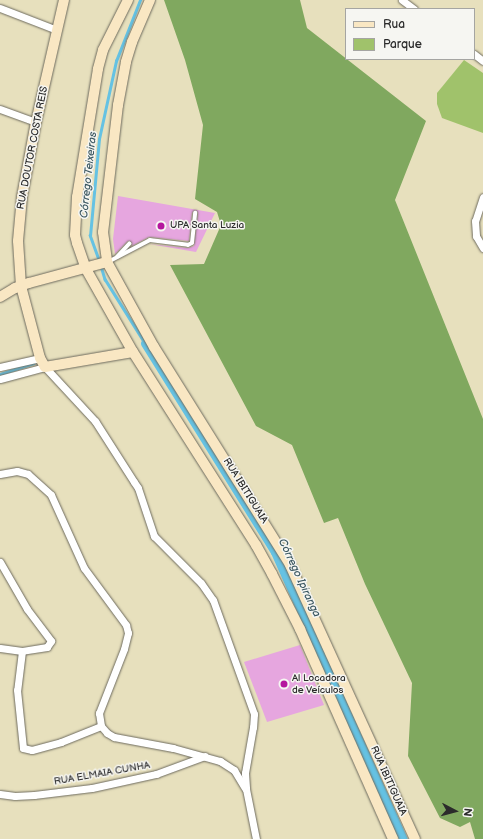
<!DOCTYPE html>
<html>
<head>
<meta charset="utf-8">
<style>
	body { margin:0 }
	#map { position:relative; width:483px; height:839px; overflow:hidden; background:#e7e0bd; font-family:"Balsamiq Sans",sans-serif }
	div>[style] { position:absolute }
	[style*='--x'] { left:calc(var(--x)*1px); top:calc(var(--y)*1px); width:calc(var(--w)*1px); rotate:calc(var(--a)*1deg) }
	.green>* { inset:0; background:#a0c26b }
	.forest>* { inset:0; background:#80a85f }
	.stream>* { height:2.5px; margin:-1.25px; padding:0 1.25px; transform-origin:1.25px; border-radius:1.25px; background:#65c2e3 }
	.canal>* { height:9px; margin:-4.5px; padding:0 4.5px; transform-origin:4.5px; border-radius:4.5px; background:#65c2e3 }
	.building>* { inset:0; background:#e6a6df }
	.roads { filter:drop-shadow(0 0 1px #6d6a5e) drop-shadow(0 0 1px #6d6a5e) }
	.lane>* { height:3.5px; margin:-1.75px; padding:0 1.75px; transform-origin:1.75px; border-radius:1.75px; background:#fff }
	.street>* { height:7px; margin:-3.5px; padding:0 3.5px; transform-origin:3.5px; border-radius:3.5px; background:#fff }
	.secondary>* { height:10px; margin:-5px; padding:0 5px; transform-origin:5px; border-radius:5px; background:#f9e7c3 }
	.dots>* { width:11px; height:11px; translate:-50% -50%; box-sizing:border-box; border:2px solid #f6f6f2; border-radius:50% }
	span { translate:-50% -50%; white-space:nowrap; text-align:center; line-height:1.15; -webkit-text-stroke:3px #f6f6f2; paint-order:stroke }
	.street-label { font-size:10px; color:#2b2b2b }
	.poi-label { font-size:10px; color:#2b2b2b }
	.left { translate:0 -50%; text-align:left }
	.water-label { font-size:11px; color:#3c5862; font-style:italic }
	.legend { position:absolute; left:345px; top:8px; width:130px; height:52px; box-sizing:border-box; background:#f6f6f2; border:1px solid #a5a5a2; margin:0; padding:5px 7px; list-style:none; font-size:12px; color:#2b2b2b }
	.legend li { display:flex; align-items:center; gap:8px; height:20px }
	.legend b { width:20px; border:1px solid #a5a5a2 }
	.north { position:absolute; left:435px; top:791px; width:40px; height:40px; -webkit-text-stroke:3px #f6f6f2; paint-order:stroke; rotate:96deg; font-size:11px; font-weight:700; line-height:16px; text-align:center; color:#2b2b2b }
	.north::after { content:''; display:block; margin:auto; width:14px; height:18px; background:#2b2b2b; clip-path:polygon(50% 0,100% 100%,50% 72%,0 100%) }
</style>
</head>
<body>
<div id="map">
	<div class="green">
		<i style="clip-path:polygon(464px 60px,483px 73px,483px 133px,442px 118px,437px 104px,437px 93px)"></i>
	</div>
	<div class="forest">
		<i style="clip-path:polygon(164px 0,300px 0,307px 28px,426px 121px,395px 200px,483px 419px,483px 839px,475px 839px,470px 822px,460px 827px,440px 818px,408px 756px,412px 683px,365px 584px,338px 518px,324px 523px,292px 445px,256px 426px,170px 265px,204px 264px,221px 225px,217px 212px,195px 199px,203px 125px,185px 60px)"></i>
	</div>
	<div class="stream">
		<i style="--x:99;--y:261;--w:27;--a:-110"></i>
		<i style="--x:90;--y:236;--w:97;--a:-84.7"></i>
		<i style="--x:99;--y:139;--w:80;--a:-77.7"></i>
		<i style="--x:116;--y:61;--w:66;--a:-68.5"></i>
		<i style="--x:101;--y:266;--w:14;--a:73"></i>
		<i style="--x:105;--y:279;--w:75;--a:58"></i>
		<i style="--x:0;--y:374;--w:35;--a:-18"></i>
	</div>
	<div class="canal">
		<i style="--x:145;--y:343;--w:246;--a:58.1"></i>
		<i style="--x:275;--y:552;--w:314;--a:66"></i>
	</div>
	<div class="building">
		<i style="clip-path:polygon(118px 196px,215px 213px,196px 252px,149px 244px,188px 248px,194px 246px,198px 213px,195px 210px,192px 213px,189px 241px,149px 237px,132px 246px,131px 242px,128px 241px,115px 254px,113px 239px)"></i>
		<i style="clip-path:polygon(300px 645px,324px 705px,267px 722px,244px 662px)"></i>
	</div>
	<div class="roads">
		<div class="lane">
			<i style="--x:117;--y:257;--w:18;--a:-47"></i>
			<i style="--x:108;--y:262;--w:47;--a:-27.6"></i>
			<i style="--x:150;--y:240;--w:38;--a:7"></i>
			<i style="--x:188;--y:245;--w:4;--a:-27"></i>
			<i style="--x:192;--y:243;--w:30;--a:-84"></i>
		</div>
		<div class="street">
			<i style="--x:402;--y:0;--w:15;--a:37"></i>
			<i style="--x:0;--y:8;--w:61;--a:21.1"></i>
			<i style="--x:474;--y:54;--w:11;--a:38"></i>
			<i style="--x:0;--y:109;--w:38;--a:20"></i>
			<i style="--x:483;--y:197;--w:25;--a:108"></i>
			<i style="--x:475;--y:221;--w:15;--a:86"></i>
			<i style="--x:476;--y:236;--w:14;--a:60"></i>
			<i style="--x:0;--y:367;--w:41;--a:-12.7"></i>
			<i style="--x:0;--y:379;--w:47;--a:-14.9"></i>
			<i style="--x:45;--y:367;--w:74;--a:47.2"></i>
			<i style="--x:95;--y:421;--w:72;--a:57.4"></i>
			<i style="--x:134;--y:482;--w:7;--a:56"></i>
			<i style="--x:138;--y:488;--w:51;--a:71.6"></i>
			<i style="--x:154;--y:536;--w:66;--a:45"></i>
			<i style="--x:201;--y:583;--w:21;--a:55"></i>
			<i style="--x:213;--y:600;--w:121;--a:70.2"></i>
			<i style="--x:254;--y:714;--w:13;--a:94"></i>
			<i style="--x:253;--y:727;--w:47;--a:99.9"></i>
			<i style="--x:245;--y:773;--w:16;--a:86"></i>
			<i style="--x:246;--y:789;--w:51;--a:78.7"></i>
			<i style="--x:0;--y:474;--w:17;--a:-10"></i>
			<i style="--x:17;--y:471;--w:11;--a:15"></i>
			<i style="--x:28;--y:474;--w:31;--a:42"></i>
			<i style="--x:51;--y:495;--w:80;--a:65.7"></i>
			<i style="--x:84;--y:568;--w:71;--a:53.6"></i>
			<i style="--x:126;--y:625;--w:8;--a:76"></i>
			<i style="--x:128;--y:633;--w:16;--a:104"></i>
			<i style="--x:124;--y:649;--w:69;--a:111.3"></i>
			<i style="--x:99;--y:713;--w:13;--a:81"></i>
			<i style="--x:101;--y:726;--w:9;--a:49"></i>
			<i style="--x:107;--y:733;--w:8;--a:30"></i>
			<i style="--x:114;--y:737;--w:60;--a:10.6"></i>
			<i style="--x:173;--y:748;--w:49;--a:15.5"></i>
			<i style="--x:220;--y:761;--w:17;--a:33"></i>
			<i style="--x:234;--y:770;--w:21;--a:59"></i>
			<i style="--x:0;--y:562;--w:54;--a:60.1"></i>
			<i style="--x:27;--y:609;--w:40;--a:53"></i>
			<i style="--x:51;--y:641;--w:7;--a:124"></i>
			<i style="--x:47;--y:647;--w:25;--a:171"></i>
			<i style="--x:22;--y:651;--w:22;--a:-172"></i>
			<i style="--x:22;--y:651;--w:39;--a:97"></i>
			<i style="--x:17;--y:690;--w:58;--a:84.1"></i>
			<i style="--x:23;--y:748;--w:9;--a:13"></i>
			<i style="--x:32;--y:750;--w:30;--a:-15"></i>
			<i style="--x:61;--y:742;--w:43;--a:-21.8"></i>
			<i style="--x:0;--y:794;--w:15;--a:8"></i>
			<i style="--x:15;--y:796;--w:19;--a:-3"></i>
			<i style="--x:34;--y:795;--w:58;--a:-6.9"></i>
			<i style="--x:92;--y:788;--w:66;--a:-12.3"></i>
			<i style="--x:156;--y:774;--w:52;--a:-20.2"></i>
		</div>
		<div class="secondary">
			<i style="--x:64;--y:0;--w:125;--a:102.9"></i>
			<i style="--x:36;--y:122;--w:76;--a:100.6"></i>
			<i style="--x:22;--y:197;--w:44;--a:95.2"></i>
			<i style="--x:18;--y:241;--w:45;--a:86.2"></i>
			<i style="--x:21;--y:286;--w:74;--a:75.2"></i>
			<i style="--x:40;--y:358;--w:10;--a:61"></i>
			<i style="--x:45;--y:367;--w:89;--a:-9.7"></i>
			<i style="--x:128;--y:0;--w:56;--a:116.6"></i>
			<i style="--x:103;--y:50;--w:20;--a:105"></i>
			<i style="--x:98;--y:69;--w:130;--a:99.3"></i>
			<i style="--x:77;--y:197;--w:38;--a:93"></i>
			<i style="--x:75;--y:235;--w:8;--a:76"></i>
			<i style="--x:77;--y:243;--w:28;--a:71"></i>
			<i style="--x:86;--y:269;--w:95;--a:60.5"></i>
			<i style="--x:133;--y:352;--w:229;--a:57.5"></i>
			<i style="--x:256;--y:545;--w:33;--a:61"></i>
			<i style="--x:272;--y:574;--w:62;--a:63"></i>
			<i style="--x:300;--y:629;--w:230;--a:66.1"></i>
			<i style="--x:150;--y:0;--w:46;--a:113.2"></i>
			<i style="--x:132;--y:42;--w:21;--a:107"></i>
			<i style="--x:126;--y:62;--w:44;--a:100.5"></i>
			<i style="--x:118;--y:105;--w:128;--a:96.7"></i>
			<i style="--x:103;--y:232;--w:30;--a:82"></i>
			<i style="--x:107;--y:262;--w:97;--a:61.1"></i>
			<i style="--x:154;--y:347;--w:257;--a:58"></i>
			<i style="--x:290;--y:565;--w:301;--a:65.5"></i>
			<i style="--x:0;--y:297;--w:17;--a:-31"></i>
			<i style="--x:15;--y:288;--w:15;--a:-20"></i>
			<i style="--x:29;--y:283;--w:81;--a:-15.1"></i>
		</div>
	</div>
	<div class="dots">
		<i style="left:161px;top:226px;background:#b5179e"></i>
		<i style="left:284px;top:684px;background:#b5179e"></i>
	</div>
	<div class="street-label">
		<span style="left:33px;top:148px;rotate:-79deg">RUA DOUTOR COSTA REIS</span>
		<span style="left:245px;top:491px;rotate:58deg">RUA IBITIGUAIA</span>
		<span style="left:102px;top:774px;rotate:-10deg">RUA ELMAIA CUNHA</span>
		<span style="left:388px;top:781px;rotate:66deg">RUA IBITIGUAIA</span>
	</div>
	<div class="poi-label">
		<span class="left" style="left:170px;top:226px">UPA Santa Luzia</span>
		<span class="left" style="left:292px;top:684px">Al Locadora<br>de Veículos</span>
	</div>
	<div class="water-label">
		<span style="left:89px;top:175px;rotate:-84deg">Córrego Teixeiras</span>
		<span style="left:299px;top:578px;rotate:65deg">Córrego Ipiranga</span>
	</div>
	<ul class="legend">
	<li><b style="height:5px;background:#f9e7c3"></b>Rua</li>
	<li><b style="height:11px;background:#a0c26b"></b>Parque</li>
	</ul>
	<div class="north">N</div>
</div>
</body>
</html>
